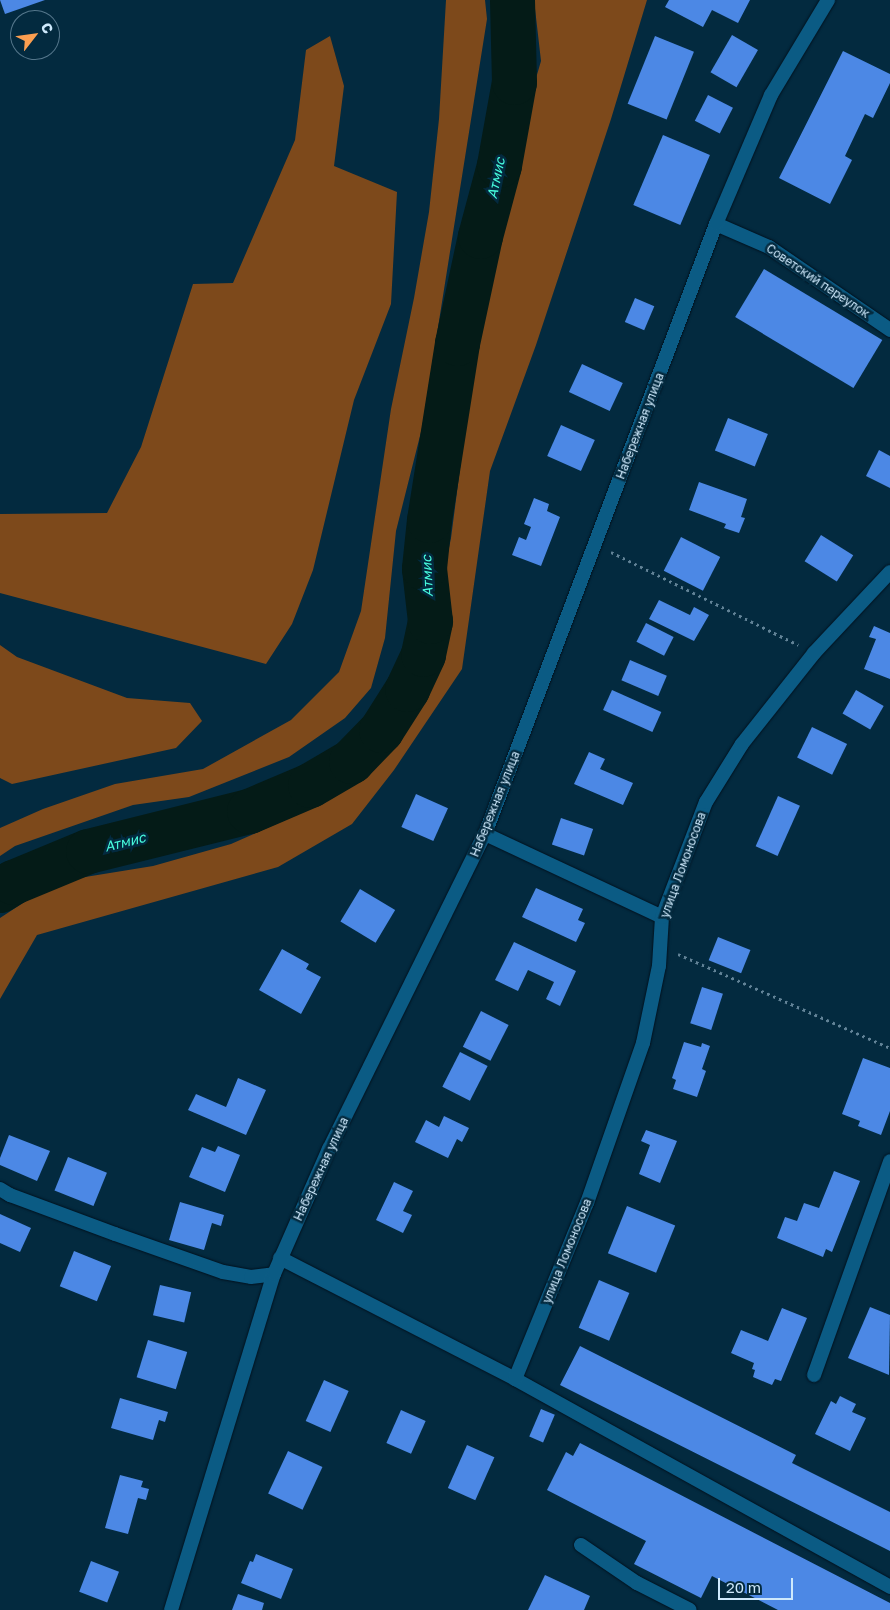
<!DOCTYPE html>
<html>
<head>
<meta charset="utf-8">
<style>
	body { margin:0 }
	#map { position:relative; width:890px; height:1610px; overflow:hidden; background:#032a3f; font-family:"Golos Text",sans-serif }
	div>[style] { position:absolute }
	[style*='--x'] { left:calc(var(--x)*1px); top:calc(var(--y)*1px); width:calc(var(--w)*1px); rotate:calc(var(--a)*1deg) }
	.forest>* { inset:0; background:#7d491b }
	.river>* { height:45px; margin:-22.5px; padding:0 22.5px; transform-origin:22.5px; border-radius:22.5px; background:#041b17 }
	.building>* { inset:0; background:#4c88e5; transform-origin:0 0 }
	.path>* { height:3px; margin-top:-1.5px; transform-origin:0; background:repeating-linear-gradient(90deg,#628397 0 2.5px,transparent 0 6.5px) }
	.roads { filter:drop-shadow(0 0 1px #00111e) drop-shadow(0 0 1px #00111e) }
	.service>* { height:14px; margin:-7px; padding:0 7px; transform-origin:7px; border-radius:7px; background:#0b5b84 }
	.minor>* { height:14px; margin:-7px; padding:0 7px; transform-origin:7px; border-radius:7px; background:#0b5b84 }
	span { translate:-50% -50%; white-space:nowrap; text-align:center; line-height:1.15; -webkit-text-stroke:5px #032a3f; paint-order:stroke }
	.street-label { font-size:12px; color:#cee9fc }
	.water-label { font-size:14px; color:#46f9db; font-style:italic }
	.north { position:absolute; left:10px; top:10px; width:50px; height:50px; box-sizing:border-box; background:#032a3f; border:1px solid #54768b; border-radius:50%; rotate:60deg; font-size:14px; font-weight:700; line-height:20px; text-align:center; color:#cee9fc }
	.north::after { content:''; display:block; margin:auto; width:18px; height:22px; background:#fb9e50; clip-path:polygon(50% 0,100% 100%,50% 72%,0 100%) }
	.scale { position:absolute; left:718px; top:1578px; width:75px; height:22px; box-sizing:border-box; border:2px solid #cee9fc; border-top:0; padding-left:6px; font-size:15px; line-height:18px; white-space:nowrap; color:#cee9fc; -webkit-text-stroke:4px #032a3f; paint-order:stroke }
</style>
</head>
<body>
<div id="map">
	<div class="forest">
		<i style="clip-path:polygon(446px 0,485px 0,487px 19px,422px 428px,396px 531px,385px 638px,371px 688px,345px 718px,289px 757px,189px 797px,133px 805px,15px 846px,0 856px,0 828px,43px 809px,115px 784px,203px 769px,291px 720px,339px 672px,361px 611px,391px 409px,414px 298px,429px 212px,439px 119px)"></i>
		<i style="clip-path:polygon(534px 0,647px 0,611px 119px,536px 345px,490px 471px,462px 669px,394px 770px,352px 824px,278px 867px,37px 935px,0 999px,0 918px,29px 899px,79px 878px,153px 866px,231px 844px,299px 814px,356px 766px,387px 733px,414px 692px,443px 638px,440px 592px,451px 538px,461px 461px,465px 379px,481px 289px,520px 133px,541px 61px)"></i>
		<i style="clip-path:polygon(330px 36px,344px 86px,334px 166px,397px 192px,391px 304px,354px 400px,313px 570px,292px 624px,266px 664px,0 593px,0 514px,107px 513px,141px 447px,193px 284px,233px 283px,295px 140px,306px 50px)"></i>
		<i style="clip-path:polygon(0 645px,17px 657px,127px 698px,190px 703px,202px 721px,176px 748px,12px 784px,0 778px)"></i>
	</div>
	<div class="river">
		<i style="--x:0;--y:890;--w:15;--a:-32"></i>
		<i style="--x:13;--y:882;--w:81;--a:-22.5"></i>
		<i style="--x:88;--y:851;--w:166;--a:-14"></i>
		<i style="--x:249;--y:811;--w:66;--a:-23.1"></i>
		<i style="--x:310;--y:785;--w:48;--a:-30.3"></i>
		<i style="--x:351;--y:761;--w:43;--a:-45.9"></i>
		<i style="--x:381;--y:730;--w:49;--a:-57.6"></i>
		<i style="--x:407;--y:689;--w:38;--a:-65"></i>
		<i style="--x:423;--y:654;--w:34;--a:-78"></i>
		<i style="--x:430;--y:621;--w:53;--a:-96.5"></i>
		<i style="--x:424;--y:568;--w:48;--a:-84.1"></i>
		<i style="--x:429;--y:520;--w:179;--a:-81"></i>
		<i style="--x:457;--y:343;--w:109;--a:-77.9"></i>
		<i style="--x:480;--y:236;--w:73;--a:-75"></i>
		<i style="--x:499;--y:165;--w:84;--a:-79.8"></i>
		<i style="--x:514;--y:82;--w:82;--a:-91.4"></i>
	</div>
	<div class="building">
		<i style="clip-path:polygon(0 0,45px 0,5px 14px)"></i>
		<i style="clip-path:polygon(669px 0,750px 0,738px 23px,712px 10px,703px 27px,665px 7px)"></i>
		<i style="left:732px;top:35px;width:30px;height:43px;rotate:30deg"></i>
		<i style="left:655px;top:36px;width:42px;height:73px;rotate:22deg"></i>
		<i style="clip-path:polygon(843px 51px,890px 74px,890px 83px,873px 118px,865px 114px,845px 156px,852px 160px,830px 204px,779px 178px)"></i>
		<i style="left:708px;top:95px;width:28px;height:29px;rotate:27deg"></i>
		<i style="left:663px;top:135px;width:51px;height:76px;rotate:23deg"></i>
		<i style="left:764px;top:269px;width:138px;height:56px;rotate:31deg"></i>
		<i style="left:635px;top:298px;width:21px;height:26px;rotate:23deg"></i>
		<i style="left:582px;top:364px;width:45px;height:31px;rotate:25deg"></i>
		<i style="left:728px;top:418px;width:43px;height:35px;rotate:22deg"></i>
		<i style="left:561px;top:425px;width:37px;height:34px;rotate:24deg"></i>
		<i style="clip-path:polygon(879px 450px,890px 456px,890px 488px,866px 476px)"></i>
		<i style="clip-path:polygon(699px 482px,747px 499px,741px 517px,745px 518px,739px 533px,724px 528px,726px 524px,689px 510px)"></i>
		<i style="clip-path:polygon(534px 498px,549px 504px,547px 511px,560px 517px,541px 566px,512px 555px,519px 537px,526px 540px,531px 527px,524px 524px)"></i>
		<i style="left:821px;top:535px;width:38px;height:31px;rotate:32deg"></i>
		<i style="left:681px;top:537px;width:44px;height:38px;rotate:27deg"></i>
		<i style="clip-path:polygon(659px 600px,690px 615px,694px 607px,709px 615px,694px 641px,649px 619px)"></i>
		<i style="left:646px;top:623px;width:31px;height:21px;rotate:27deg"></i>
		<i style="clip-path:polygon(874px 626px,890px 633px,890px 679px,864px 669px,876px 639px,869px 637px)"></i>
		<i style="left:630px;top:660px;width:40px;height:22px;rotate:23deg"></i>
		<i style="left:612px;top:690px;width:54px;height:22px;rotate:24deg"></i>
		<i style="left:856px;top:690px;width:32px;height:27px;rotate:30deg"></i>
		<i style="left:812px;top:727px;width:39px;height:34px;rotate:26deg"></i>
		<i style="clip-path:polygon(589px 752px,605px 759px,600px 769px,633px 783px,623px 805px,574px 784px)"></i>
		<i style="left:416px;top:794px;width:35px;height:36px;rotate:24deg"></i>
		<i style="left:778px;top:796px;width:24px;height:55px;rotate:24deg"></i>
		<i style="left:561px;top:818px;width:34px;height:28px;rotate:19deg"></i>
		<i style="clip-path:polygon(536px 888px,583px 909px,578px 920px,585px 923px,576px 942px,522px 917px)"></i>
		<i style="left:360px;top:889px;width:41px;height:38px;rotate:31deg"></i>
		<i style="left:718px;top:937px;width:35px;height:25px;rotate:22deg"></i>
		<i style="clip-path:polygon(514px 942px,576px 971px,560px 1006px,546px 999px,554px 982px,528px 970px,518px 991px,495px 980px)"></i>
		<i style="clip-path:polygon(282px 949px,309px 964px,306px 969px,321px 977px,301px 1014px,259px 990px)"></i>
		<i style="left:702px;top:987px;width:22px;height:38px;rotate:18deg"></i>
		<i style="left:481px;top:1011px;width:31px;height:40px;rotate:27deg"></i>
		<i style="clip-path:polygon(684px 1042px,701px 1047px,702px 1043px,710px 1046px,702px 1069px,706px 1071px,697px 1097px,673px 1089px,676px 1080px,672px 1078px)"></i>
		<i style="left:460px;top:1052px;width:31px;height:39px;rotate:27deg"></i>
		<i style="clip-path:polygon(863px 1058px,890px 1068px,890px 1111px,881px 1135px,858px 1126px,860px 1121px,842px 1114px)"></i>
		<i style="clip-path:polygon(238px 1078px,266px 1090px,246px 1135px,188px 1110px,196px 1094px,226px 1107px)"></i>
		<i style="clip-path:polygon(444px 1116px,469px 1128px,462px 1142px,457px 1139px,448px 1158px,415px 1142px,426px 1120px,439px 1127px)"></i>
		<i style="clip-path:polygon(646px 1130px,677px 1141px,660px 1183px,639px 1174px,650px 1145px,641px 1141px)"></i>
		<i style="clip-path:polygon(9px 1135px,50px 1151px,37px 1181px,0 1165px,0 1158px)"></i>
		<i style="clip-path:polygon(218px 1146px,240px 1155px,225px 1192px,189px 1177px,202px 1147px,215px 1152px)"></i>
		<i style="left:68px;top:1157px;width:42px;height:36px;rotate:22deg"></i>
		<i style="clip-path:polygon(834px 1171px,860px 1181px,832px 1252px,826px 1249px,823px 1257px,777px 1238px,785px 1217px,797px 1221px,804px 1203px,819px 1208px)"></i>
		<i style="clip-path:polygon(394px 1182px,413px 1191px,403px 1211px,412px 1215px,403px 1233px,376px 1220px)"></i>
		<i style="clip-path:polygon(180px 1202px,224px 1215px,221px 1226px,212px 1223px,204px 1250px,169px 1240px)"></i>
		<i style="left:627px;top:1206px;width:52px;height:51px;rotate:22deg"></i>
		<i style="clip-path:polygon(0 1214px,31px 1228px,20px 1252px,0 1243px)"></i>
		<i style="left:74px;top:1251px;width:40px;height:38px;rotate:22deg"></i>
		<i style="left:599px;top:1280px;width:33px;height:52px;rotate:23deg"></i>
		<i style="left:160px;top:1285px;width:32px;height:31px;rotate:13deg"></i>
		<i style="clip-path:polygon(870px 1307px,890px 1315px,889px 1375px,848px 1358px)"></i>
		<i style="clip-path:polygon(782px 1308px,807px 1318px,781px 1381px,775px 1379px,772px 1385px,753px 1377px,755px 1370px,752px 1369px,754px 1363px,731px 1353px,741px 1330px,768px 1341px)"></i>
		<i style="left:148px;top:1340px;width:41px;height:39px;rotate:17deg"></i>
		<i style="clip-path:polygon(580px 1346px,796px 1455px,792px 1463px,890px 1512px,890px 1551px,560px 1385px)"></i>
		<i style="left:324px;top:1380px;width:27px;height:45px;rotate:24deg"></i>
		<i style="clip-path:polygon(840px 1396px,856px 1404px,852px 1412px,866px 1418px,850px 1451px,815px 1434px,831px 1401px,836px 1404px)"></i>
		<i style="clip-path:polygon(120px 1398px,168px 1412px,165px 1422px,159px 1420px,153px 1440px,111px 1428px)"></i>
		<i style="left:541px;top:1409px;width:15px;height:30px;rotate:23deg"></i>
		<i style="left:401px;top:1410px;width:27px;height:36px;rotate:24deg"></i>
		<i style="clip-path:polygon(580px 1443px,890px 1603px,890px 1610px,778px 1610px,712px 1576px,701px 1598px,634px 1564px,646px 1541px,547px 1490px,566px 1452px,573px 1456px)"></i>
		<i style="left:467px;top:1445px;width:30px;height:47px;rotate:24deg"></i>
		<i style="left:288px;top:1451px;width:38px;height:47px;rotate:25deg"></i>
		<i style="clip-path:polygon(120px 1475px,143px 1481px,141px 1487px,149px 1489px,146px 1500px,138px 1498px,128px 1534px,105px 1528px)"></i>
		<i style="clip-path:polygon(256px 1554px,293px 1569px,281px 1599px,241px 1583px,250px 1561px,253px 1562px)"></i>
		<i style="left:91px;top:1561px;width:30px;height:33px;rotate:21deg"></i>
		<i style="clip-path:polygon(545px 1575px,590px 1596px,584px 1610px,528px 1610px)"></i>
		<i style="clip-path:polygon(238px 1594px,264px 1603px,262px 1610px,232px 1610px)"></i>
	</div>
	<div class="path">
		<i style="--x:611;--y:552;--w:209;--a:26.4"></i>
		<i style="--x:678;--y:954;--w:232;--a:23.9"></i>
	</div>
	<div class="roads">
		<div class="service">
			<i style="--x:280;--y:1258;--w:264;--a:27.2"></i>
			<i style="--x:515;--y:1379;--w:429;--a:29"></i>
			<i style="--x:581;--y:1545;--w:68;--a:34.2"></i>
			<i style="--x:637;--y:1583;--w:59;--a:27"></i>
		</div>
		<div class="minor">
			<i style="--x:716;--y:224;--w:58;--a:23.5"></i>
			<i style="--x:769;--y:247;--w:147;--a:34.4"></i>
			<i style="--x:485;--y:834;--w:195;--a:25.1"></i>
			<i style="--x:0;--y:1189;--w:12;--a:31"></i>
			<i style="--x:10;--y:1195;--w:112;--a:20.4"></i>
			<i style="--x:115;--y:1234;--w:114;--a:19.4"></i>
			<i style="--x:223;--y:1272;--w:28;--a:10"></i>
			<i style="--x:251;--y:1277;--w:23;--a:-7"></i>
			<i style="--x:814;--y:1375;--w:227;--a:-70.4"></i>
			<i style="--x:515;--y:1379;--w:190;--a:-67.8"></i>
			<i style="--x:587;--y:1203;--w:170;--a:-70.7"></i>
			<i style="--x:643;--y:1043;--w:79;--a:-78.3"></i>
			<i style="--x:659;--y:966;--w:49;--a:-86.5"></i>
			<i style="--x:662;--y:917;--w:123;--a:-69.1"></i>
			<i style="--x:706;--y:802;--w:68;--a:-58.2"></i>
			<i style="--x:742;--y:744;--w:116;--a:-51.6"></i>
			<i style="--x:814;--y:653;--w:111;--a:-46.8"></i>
			<i style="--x:171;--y:1610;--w:351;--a:-73"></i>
			<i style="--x:274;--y:1274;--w:137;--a:-66.3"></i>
			<i style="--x:329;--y:1149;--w:352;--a:-63.7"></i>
			<i style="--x:485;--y:834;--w:652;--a:-69.26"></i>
			<i style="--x:716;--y:224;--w:140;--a:-66.9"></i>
			<i style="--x:771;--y:95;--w:111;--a:-59"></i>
		</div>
	</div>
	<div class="street-label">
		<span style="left:818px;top:281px;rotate:34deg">Советский переулок</span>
		<span style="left:640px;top:426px;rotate:-69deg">Набережная улица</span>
		<span style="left:495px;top:804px;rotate:-68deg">Набережная улица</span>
		<span style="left:683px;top:865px;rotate:-70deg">улица Ломоносова</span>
		<span style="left:321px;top:1169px;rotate:-65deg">Набережная улица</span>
		<span style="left:567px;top:1251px;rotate:-68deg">улица Ломоносова</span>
	</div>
	<div class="water-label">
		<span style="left:496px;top:178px;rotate:-78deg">Атмис</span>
		<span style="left:427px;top:576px;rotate:-92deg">Атмис</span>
		<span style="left:125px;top:842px;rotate:-14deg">Атмис</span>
	</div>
	<div class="north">С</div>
	<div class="scale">20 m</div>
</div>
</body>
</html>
